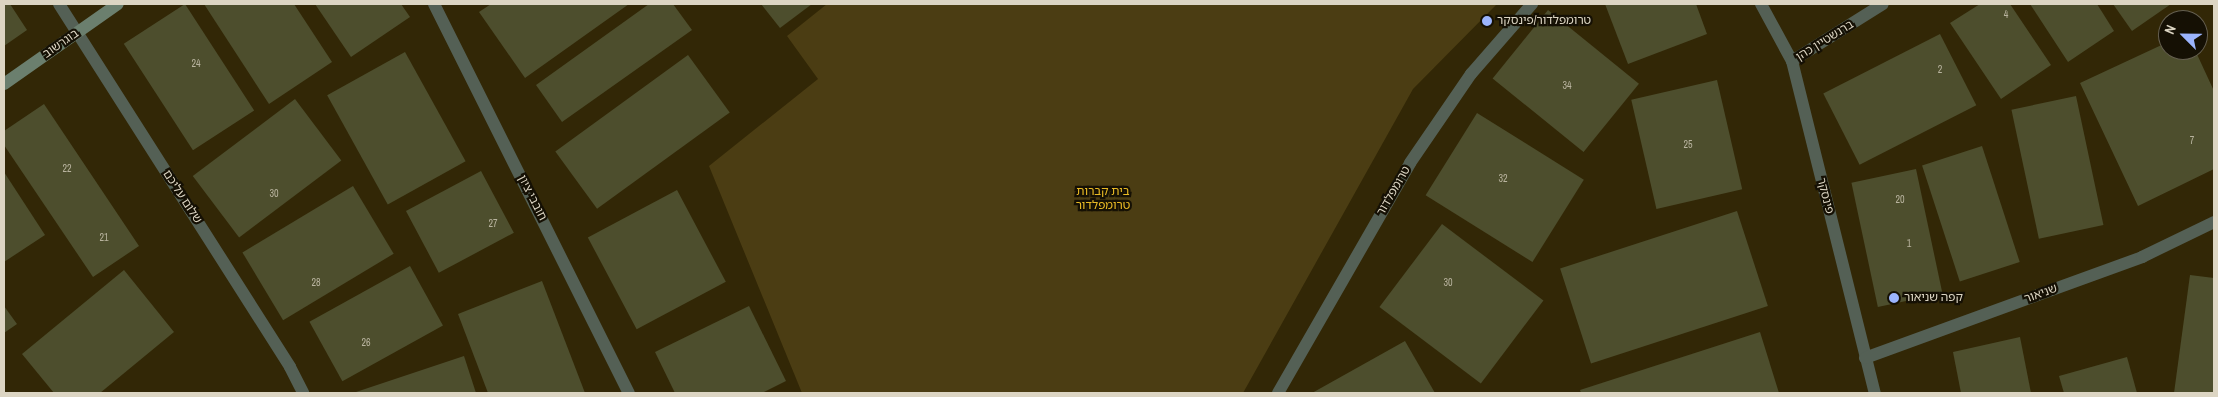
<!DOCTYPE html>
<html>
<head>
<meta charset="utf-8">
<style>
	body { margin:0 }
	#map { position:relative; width:2218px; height:397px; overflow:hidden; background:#322706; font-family:"Archivo Narrow","Noto Sans Hebrew",sans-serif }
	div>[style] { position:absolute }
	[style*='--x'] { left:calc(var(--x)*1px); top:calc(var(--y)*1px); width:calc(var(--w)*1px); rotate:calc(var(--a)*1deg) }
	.green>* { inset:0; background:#4b3d13 }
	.building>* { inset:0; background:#4d4e2d; transform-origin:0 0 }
	.street>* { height:12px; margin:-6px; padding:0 6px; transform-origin:6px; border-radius:6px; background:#546055 }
	.secondary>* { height:12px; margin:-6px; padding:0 6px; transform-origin:6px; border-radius:6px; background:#6b7f6e }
	.dots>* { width:14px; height:14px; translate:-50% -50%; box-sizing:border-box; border:2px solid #151004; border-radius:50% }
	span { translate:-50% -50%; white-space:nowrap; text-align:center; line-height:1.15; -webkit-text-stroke:4.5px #151004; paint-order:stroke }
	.number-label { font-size:10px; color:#b8b39e }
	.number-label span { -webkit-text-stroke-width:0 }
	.poi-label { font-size:12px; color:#dcd5c3 }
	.left { translate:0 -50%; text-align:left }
	.street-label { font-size:12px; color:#dcd5c3 }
	.park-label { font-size:12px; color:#e9ba25 }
	.frame { position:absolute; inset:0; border:5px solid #dcd5c3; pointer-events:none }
	.north { position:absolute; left:2158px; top:10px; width:50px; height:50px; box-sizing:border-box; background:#151004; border:1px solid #655f50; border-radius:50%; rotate:293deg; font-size:14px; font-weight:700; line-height:20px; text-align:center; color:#dcd5c3 }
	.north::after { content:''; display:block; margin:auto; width:18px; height:22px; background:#9bb4fd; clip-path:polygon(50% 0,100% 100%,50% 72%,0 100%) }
</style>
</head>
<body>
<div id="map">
	<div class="green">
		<i style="clip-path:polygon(827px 4px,1497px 4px,1413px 89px,1243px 393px,802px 393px,709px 166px,818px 79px,787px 36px)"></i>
	</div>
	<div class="building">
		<i style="clip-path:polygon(4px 4px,10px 4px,27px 30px,4px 46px)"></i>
		<i style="left:185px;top:4px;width:127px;height:73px;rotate:57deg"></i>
		<i style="clip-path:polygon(204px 4px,294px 4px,332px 62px,269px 104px)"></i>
		<i style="clip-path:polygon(315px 4px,401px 4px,410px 17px,351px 57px)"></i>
		<i style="clip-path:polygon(491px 4px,629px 4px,525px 78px,479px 12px)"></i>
		<i style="clip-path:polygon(649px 4px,673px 4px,692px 30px,562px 122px,536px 85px)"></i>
		<i style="clip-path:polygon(761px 4px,812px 4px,780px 28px)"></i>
		<i style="clip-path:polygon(1605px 4px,1696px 4px,1707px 34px,1628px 64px)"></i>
		<i style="clip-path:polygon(1980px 4px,2010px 4px,2051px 65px,2001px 99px,1950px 23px)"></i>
		<i style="clip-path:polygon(2030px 4px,2097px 4px,2114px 31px,2068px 62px)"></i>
		<i style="clip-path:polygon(2113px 4px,2171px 4px,2132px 31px)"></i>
		<i style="left:1548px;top:10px;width:117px;height:88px;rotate:39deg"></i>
		<i style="left:1940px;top:34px;width:80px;height:131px;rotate:63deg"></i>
		<i style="clip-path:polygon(2168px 42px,2168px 50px,2195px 50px,2214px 91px,2214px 169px,2138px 206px,2080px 83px)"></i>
		<i style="left:405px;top:52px;width:125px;height:89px;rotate:61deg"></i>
		<i style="left:688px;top:55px;width:71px;height:164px;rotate:54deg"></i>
		<i style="left:1717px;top:80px;width:112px;height:88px;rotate:77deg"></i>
		<i style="left:2076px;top:96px;width:132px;height:66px;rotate:78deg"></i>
		<i style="left:295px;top:99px;width:77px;height:128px;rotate:53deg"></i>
		<i style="clip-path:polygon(44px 104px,139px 246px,93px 277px,4px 145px,4px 131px)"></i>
		<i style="left:1477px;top:113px;width:126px;height:97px;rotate:32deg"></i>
		<i style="left:1982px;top:146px;width:122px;height:63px;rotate:72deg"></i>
		<i style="left:1916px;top:169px;width:127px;height:66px;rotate:78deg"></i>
		<i style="left:481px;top:171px;width:70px;height:85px;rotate:62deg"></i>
		<i style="clip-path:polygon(4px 172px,45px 235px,4px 262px)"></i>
		<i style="left:353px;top:186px;width:79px;height:129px;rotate:59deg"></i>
		<i style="left:677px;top:190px;width:104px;height:101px;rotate:62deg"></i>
		<i style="left:1737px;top:211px;width:100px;height:186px;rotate:72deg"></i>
		<i style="left:1442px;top:224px;width:127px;height:104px;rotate:37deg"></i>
		<i style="left:410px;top:266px;width:68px;height:115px;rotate:61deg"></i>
		<i style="clip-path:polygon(124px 270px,174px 332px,100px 393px,54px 393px,22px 354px)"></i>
		<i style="clip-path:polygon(2190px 275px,2214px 278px,2214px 393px,2174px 393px)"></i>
		<i style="clip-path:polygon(542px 281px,585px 393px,488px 393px,458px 314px)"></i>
		<i style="clip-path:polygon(4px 306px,17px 324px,4px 333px)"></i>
		<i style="clip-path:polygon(749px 306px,786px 381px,762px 393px,675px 393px,655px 352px)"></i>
		<i style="clip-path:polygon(1760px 332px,1779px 393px,1581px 393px,1580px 390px)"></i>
		<i style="clip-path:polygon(2020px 337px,2031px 393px,1961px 393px,1953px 352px)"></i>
		<i style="clip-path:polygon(1405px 341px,1435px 393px,1312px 393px)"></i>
		<i style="clip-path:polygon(464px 356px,476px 393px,353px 393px)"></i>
		<i style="clip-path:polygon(2127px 357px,2137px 393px,2064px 393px,2059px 376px)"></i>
	</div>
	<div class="street">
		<i style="--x:59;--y:4;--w:430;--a:57.5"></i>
		<i style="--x:290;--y:367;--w:29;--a:63"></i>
		<i style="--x:434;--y:4;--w:435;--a:63.4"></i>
		<i style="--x:1761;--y:4;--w:65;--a:61.5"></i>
		<i style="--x:1792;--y:61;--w:342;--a:76"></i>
		<i style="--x:1792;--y:61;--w:107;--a:-32.1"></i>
		<i style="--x:1865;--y:358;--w:295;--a:-20"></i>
		<i style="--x:2142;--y:257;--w:80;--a:-25.9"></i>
		<i style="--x:1278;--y:393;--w:265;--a:-60.1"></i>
		<i style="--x:1410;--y:163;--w:108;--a:-55.6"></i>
		<i style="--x:1471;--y:74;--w:93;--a:-48.9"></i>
	</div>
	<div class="secondary">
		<i style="--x:4;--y:84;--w:139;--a:-35.1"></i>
	</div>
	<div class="dots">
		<i style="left:1487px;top:21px;background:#9bb4fd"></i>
		<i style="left:1894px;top:298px;background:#9bb4fd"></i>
	</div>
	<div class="number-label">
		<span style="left:2006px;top:15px">4</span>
		<span style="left:196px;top:64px">24</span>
		<span style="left:1940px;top:70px">2</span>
		<span style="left:1567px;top:86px">34</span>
		<span style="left:2192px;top:141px">7</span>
		<span style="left:1688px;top:145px">25</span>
		<span style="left:67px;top:169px">22</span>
		<span style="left:1503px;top:179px">32</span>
		<span style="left:274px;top:194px">30</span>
		<span style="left:1900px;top:200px">20</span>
		<span style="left:493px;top:224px">27</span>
		<span style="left:104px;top:238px">21</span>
		<span style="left:1909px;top:244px">1</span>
		<span style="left:316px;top:283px">28</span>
		<span style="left:1448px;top:283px">30</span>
		<span style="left:366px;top:343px">26</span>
	</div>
	<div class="poi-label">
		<span class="left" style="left:1497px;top:21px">טרומפלדור/פינסקר</span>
		<span class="left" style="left:1904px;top:298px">קפה שניאור</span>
	</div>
	<div class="street-label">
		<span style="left:1825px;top:41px;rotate:-32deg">ברנשטיין כהן</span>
		<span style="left:61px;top:44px;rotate:-35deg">בוגרשוב</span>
		<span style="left:1394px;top:191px;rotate:-60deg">טרומפלדור</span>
		<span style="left:1825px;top:196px;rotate:76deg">פינסקר</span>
		<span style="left:182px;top:197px;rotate:57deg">שלום עליכם</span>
		<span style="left:532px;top:198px;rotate:63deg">חובבי ציון</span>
		<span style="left:2041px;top:294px;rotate:-20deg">שניאור</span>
	</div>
	<div class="park-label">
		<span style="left:1103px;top:199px">בית קברות<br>טרומפלדור</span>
	</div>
	<div class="frame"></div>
	<div class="north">N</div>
</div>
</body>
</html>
